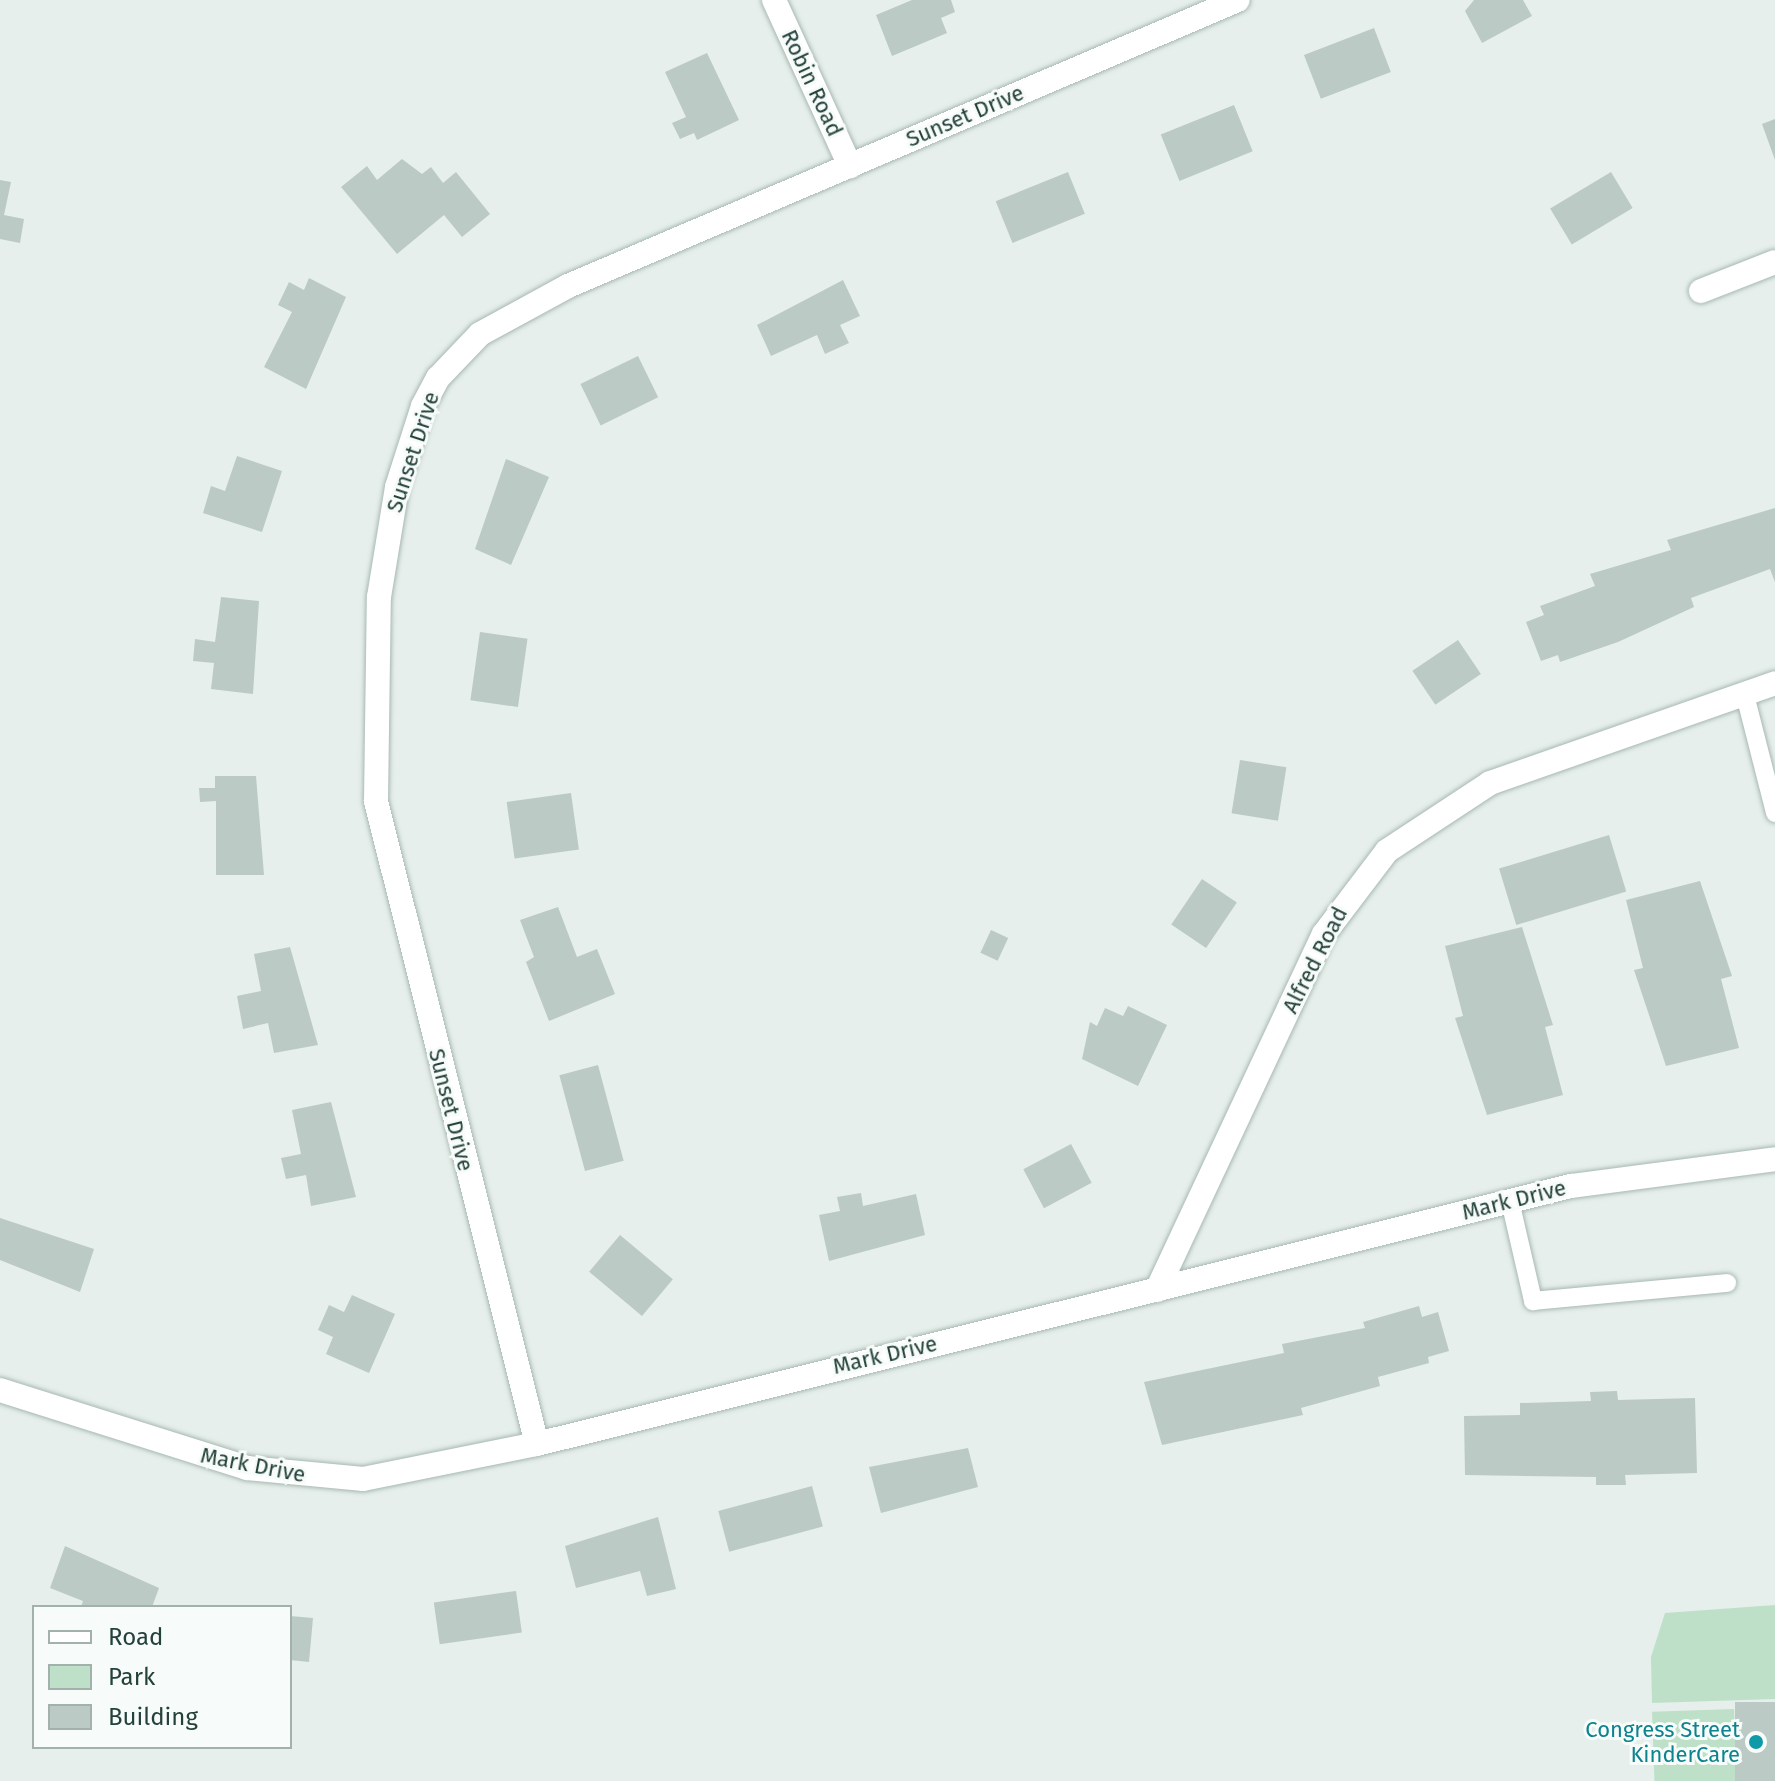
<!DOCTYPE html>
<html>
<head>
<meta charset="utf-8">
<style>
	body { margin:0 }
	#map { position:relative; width:1775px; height:1781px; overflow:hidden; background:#e6efeb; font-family:"Fira Sans",sans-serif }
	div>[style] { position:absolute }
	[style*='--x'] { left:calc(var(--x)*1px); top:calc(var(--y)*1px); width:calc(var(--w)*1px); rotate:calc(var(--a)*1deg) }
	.green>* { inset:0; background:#bfe0c8; transform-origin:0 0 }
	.building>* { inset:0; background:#bbcac4; transform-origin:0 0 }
	.roads { filter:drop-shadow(0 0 2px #a8b8b2) drop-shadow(0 0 2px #a8b8b2) }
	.service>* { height:18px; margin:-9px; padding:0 9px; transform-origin:9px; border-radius:9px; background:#fff }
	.minor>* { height:24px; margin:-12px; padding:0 12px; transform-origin:12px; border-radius:12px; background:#fff }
	.dots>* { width:22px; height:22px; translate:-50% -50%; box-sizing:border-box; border:4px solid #f7fbf9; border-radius:50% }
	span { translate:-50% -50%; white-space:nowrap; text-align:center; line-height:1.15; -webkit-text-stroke:6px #f7fbf9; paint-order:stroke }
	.street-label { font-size:22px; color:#24423a }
	.culture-label { font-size:22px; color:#0d838f }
	.right { translate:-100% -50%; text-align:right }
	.legend { position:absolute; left:32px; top:1605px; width:260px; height:144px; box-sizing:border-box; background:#f7fbf9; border:2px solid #a3b1ad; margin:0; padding:10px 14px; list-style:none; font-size:24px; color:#24423a }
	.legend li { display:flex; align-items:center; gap:16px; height:40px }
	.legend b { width:40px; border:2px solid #a3b1ad }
</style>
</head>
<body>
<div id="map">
	<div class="green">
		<i style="clip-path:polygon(1775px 1605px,1775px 1699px,1652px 1703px,1651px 1657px,1665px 1613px)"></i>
		<i style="left:1734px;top:1709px;width:72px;height:82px;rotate:88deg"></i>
	</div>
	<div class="building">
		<i style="clip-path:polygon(912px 0,951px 0,955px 12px,941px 18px,947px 33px,892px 56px,876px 15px)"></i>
		<i style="clip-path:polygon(1474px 0,1523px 0,1532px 16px,1482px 43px,1465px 11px)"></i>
		<i style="left:1374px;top:28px;width:47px;height:75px;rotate:69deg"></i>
		<i style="clip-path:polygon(707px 53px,739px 120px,697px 140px,694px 133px,680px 139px,672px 123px,686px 117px,665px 72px)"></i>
		<i style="left:1234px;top:105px;width:50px;height:79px;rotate:68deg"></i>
		<i style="clip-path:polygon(1775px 119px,1775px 160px,1762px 124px)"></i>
		<i style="clip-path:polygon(402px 159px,422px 174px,431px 167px,443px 183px,456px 172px,490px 214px,462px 237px,444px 215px,397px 254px,341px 187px,367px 166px,377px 180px)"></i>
		<i style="left:1068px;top:172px;width:45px;height:78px;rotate:68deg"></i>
		<i style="left:1611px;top:172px;width:42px;height:71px;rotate:59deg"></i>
		<i style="clip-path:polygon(0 180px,11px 182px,4px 215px,24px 219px,20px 243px,0 239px)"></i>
		<i style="clip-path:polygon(309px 278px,346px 297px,306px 389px,264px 367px,292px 312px,278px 305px,289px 282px,304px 290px)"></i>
		<i style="clip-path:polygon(843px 280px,860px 316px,840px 325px,849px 343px,825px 354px,817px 335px,771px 356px,757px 325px)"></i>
		<i style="left:638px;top:356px;width:46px;height:64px;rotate:64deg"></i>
		<i style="clip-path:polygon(237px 456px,282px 471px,262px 532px,203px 513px,211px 486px,225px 491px)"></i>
		<i style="clip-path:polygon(506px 459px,549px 477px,511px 565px,475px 549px)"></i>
		<i style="clip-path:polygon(1775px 508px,1775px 582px,1770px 569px,1691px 598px,1694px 607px,1618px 642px,1560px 662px,1558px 655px,1541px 661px,1526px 622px,1544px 615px,1540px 606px,1595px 586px,1590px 574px,1671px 550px,1667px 540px)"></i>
		<i style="clip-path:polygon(221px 597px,259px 601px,253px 694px,211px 689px,214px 663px,193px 661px,195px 639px,215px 642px)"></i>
		<i style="left:480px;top:632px;width:48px;height:69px;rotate:8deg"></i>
		<i style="left:1458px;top:640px;width:41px;height:55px;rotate:56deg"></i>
		<i style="left:1240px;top:760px;width:47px;height:54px;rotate:9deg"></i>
		<i style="clip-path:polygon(215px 776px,256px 776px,264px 875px,216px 875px,216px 801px,200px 802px,199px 788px,215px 788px)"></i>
		<i style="left:571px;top:793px;width:57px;height:65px;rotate:82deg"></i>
		<i style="left:1609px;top:835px;width:59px;height:115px;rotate:73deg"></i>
		<i style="left:1202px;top:879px;width:42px;height:55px;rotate:34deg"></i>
		<i style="clip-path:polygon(1700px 881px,1732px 976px,1721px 979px,1739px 1048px,1666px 1066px,1634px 970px,1643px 968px,1626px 900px)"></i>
		<i style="clip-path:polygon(558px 907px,577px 957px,597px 949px,615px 994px,549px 1021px,526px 962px,534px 957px,520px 920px)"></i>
		<i style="clip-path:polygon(1522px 927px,1553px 1025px,1545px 1027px,1563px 1095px,1487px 1115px,1455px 1018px,1463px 1016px,1445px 946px)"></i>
		<i style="left:991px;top:930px;width:19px;height:25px;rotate:25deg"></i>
		<i style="clip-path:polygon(290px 947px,318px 1045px,274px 1053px,268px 1023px,243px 1029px,237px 996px,261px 991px,254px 954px)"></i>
		<i style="clip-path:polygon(1128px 1006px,1167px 1025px,1138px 1086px,1082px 1059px,1090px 1022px,1097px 1026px,1105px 1008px,1123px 1016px)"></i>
		<i style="left:598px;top:1065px;width:99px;height:40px;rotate:75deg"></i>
		<i style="clip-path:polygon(331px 1102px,356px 1197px,311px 1206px,306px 1175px,286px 1179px,281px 1158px,301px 1154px,292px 1110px)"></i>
		<i style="left:1071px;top:1144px;width:44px;height:54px;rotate:62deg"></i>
		<i style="clip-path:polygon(861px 1193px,863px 1206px,916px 1194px,925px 1235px,829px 1261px,819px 1215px,840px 1211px,837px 1197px)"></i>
		<i style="clip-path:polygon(0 1218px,94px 1249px,80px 1292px,0 1260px)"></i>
		<i style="left:620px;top:1235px;width:69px;height:48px;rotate:40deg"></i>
		<i style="clip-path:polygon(352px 1295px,395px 1314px,369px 1373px,326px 1354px,333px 1337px,318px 1330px,329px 1305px,344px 1312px)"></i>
		<i style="clip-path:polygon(1419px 1306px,1422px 1317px,1438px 1312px,1449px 1351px,1428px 1357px,1429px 1363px,1378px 1377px,1380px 1386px,1301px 1408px,1303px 1415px,1162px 1445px,1144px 1382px,1284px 1353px,1282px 1344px,1365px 1328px,1363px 1322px)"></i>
		<i style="clip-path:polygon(1617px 1391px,1618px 1400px,1695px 1398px,1697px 1473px,1625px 1475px,1626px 1485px,1596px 1485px,1596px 1477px,1465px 1475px,1464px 1416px,1520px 1415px,1520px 1403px,1591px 1401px,1590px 1392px)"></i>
		<i style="clip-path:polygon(968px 1448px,978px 1487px,881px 1513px,869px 1467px)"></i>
		<i style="left:812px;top:1486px;width:42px;height:97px;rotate:75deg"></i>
		<i style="clip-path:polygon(658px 1517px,676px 1589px,647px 1596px,640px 1571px,576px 1588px,565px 1546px)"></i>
		<i style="clip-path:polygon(65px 1546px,159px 1588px,152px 1607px,81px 1607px,83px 1601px,50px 1588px)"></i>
		<i style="left:516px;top:1591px;width:42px;height:83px;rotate:82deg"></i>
		<i style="clip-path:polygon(290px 1616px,313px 1618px,309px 1662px,290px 1660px)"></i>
		<i style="left:1775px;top:1702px;width:79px;height:40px;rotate:90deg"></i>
	</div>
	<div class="roads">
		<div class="service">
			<i style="--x:1745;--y:695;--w:122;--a:75.7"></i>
			<i style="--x:1510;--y:1201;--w:103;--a:77"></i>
			<i style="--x:1533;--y:1301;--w:195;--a:-5.3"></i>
		</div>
		<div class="minor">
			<i style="--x:774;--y:0;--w:183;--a:65.4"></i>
			<i style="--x:1701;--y:291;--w:79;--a:-21.4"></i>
			<i style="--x:1157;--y:1290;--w:393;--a:-64.9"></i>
			<i style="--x:1324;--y:934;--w:104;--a:-52.8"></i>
			<i style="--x:1387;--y:851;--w:123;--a:-33.4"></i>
			<i style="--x:1490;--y:783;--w:302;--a:-19.3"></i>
			<i style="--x:0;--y:1390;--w:259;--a:17.5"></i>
			<i style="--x:247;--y:1468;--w:117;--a:5.4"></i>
			<i style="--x:363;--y:1479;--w:177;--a:-11.4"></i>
			<i style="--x:537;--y:1444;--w:1066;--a:-14.01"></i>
			<i style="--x:1571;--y:1186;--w:206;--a:-7.5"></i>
			<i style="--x:537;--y:1444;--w:663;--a:-104.06"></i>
			<i style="--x:376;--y:801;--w:204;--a:-89.2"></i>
			<i style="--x:379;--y:597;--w:111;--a:-80.7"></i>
			<i style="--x:397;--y:487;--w:85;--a:-72.2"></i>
			<i style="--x:423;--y:406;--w:32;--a:-62"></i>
			<i style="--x:438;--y:378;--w:61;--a:-46.3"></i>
			<i style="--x:480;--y:334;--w:100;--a:-28.6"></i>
			<i style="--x:568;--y:286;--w:728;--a:-23.12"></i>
		</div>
	</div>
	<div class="dots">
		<i style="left:1756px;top:1742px;background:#0f9aa8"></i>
	</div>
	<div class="street-label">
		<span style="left:812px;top:83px;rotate:65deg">Robin Road</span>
		<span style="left:965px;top:116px;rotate:-23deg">Sunset Drive</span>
		<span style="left:413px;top:452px;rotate:-72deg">Sunset Drive</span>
		<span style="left:1315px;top:960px;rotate:-63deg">Alfred Road</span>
		<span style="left:451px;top:1110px;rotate:76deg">Sunset Drive</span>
		<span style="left:1514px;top:1200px;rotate:-14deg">Mark Drive</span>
		<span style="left:885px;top:1355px;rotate:-13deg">Mark Drive</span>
		<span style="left:253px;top:1465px;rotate:11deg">Mark Drive</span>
	</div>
	<div class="culture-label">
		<span class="right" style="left:1740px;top:1742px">Congress Street<br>KinderCare</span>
	</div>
	<ul class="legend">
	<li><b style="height:10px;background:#fff"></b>Road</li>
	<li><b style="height:22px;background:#bfe0c8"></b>Park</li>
	<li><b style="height:22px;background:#bbcac4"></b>Building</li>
	</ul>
</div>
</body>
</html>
